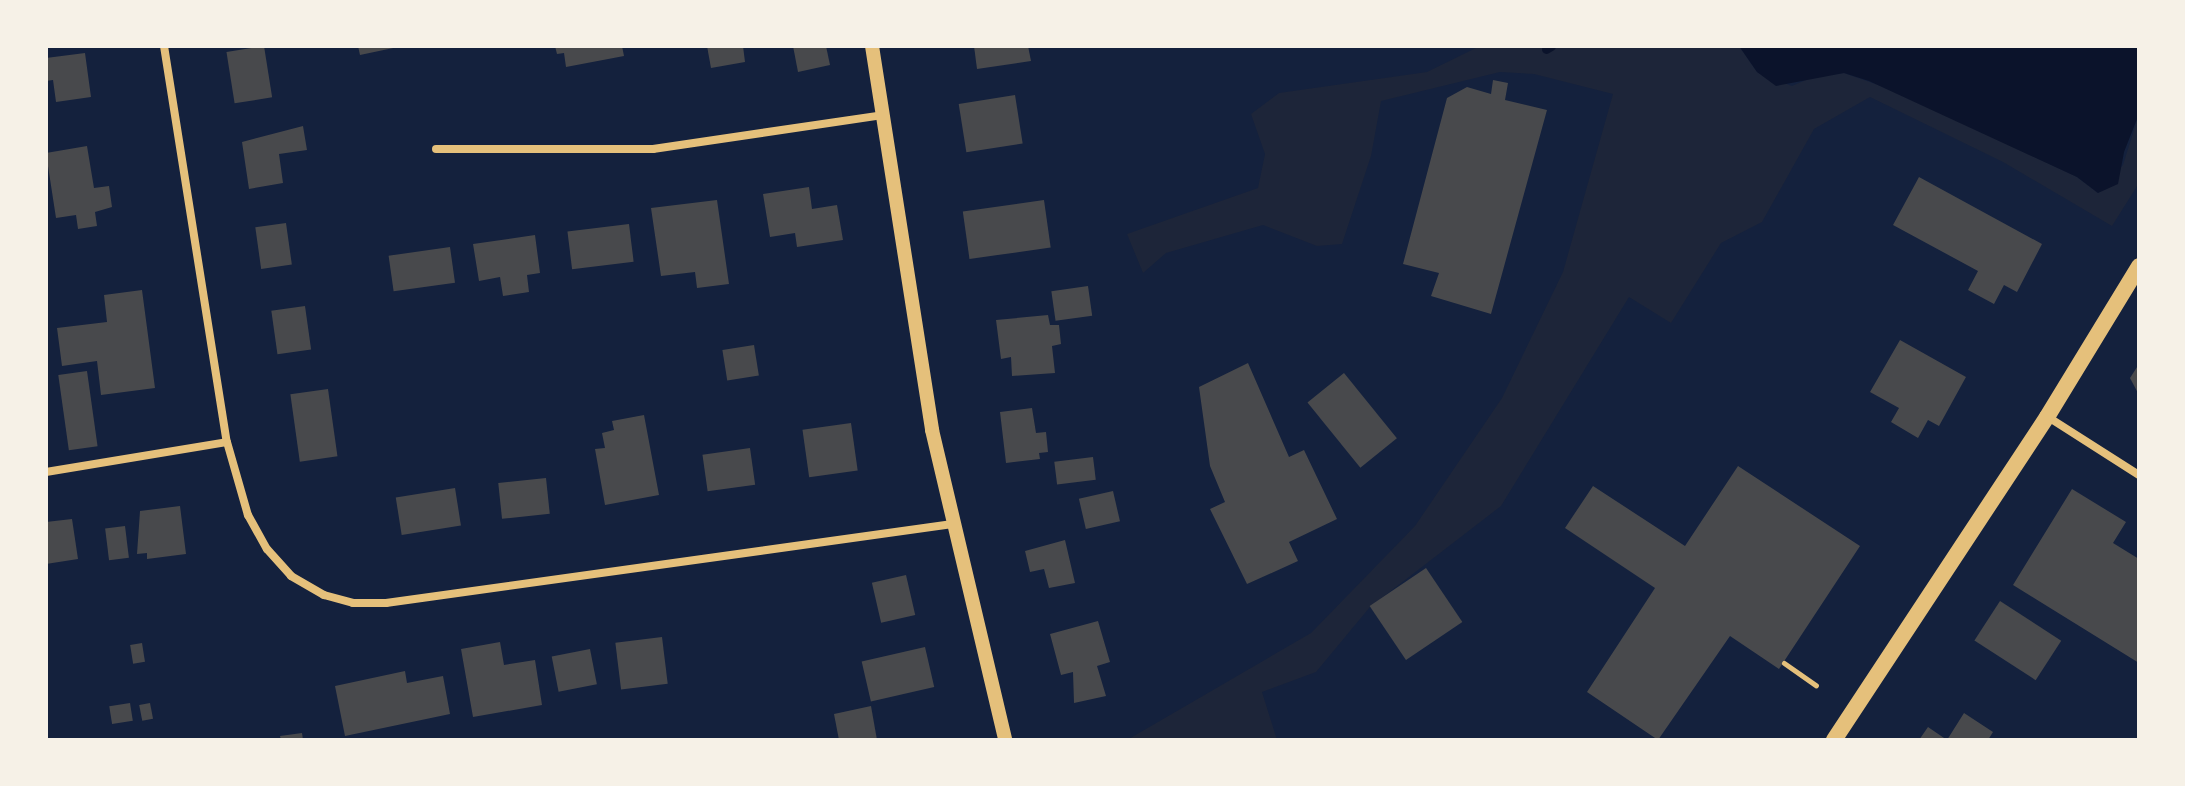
<!DOCTYPE html>
<html>
<head>
<meta charset="utf-8">
<style>
	body { margin:0 }
	#map { position:relative; width:2185px; height:786px; overflow:hidden; background:#14213d; font-family:"PT Sans",sans-serif }
	div>[style] { position:absolute }
	[style*='--x'] { left:calc(var(--x)*1px); top:calc(var(--y)*1px); width:calc(var(--w)*1px); rotate:calc(var(--a)*1deg) }
	.green>* { inset:0; background:#1d2539 }
	.water>* { inset:0; background:#0b132b }
	.stream>* { height:9px; margin:-4.5px; padding:0 4.5px; transform-origin:4.5px; border-radius:4.5px; background:#0b132b }
	.building>* { inset:0; background:#48494c; transform-origin:0 0 }
	.path>* { height:5px; margin:-2.5px; padding:0 2.5px; transform-origin:2.5px; border-radius:2.5px; background:#e5c07b }
	.minor>* { height:8px; margin:-4px; padding:0 4px; transform-origin:4px; border-radius:4px; background:#e5c07b }
	.tertiary>* { height:14px; margin:-7px; padding:0 7px; transform-origin:7px; border-radius:7px; background:#e5c07b }
	.secondary>* { height:16px; margin:-8px; padding:0 8px; transform-origin:8px; border-radius:8px; background:#e5c07b }
	span { translate:-50% -50%; white-space:nowrap; text-align:center; line-height:1.15; -webkit-text-stroke:6px #f6f1e7; paint-order:stroke }
	.frame { position:absolute; inset:0; border:48px solid #f6f1e7; pointer-events:none }
</style>
</head>
<body>
<div id="map">
	<div class="green">
		<i style="clip-path:polygon(1480px 46px,1739px 46px,1757px 72px,1792px 86px,1815px 76px,1844px 73px,1904px 94px,2077px 177px,2098px 193px,2123px 165px,2139px 114px,2139px 183px,2112px 226px,2003px 162px,1870px 97px,1814px 129px,1762px 222px,1721px 243px,1671px 323px,1629px 297px,1501px 506px,1370px 607px,1316px 672px,1262px 692px,1277px 740px,1127px 740px,1311px 633px,1415px 526px,1502px 398px,1563px 272px,1613px 94px,1534px 74px,1500px 72px,1381px 101px,1371px 156px,1342px 244px,1317px 246px,1263px 225px,1166px 253px,1143px 273px,1127px 234px,1258px 188px,1265px 154px,1251px 114px,1279px 93px,1427px 72px)"></i>
	</div>
	<div class="water">
		<i style="clip-path:polygon(1739px 46px,2139px 46px,2139px 114px,2124px 152px,2118px 184px,2098px 193px,2077px 177px,1869px 81px,1844px 73px,1776px 86px,1757px 72px)"></i>
	</div>
	<div class="stream">
		<i style="--x:1546;--y:49;--w:6;--a:-31"></i>
	</div>
	<div class="building">
		<i style="left:264px;top:46px;width:52px;height:38px;rotate:81deg"></i>
		<i style="clip-path:polygon(358px 46px,398px 46px,398px 47px,360px 55px)"></i>
		<i style="clip-path:polygon(555px 46px,622px 46px,624px 56px,566px 67px,564px 53px,557px 54px)"></i>
		<i style="clip-path:polygon(707px 46px,743px 46px,745px 62px,711px 68px)"></i>
		<i style="clip-path:polygon(793px 46px,826px 46px,830px 65px,798px 72px)"></i>
		<i style="clip-path:polygon(974px 46px,1028px 46px,1031px 61px,977px 69px)"></i>
		<i style="clip-path:polygon(85px 53px,91px 97px,56px 102px,53px 80px,46px 81px,46px 58px)"></i>
		<i style="clip-path:polygon(1493px 80px,1508px 83px,1505px 100px,1547px 110px,1491px 314px,1431px 296px,1439px 273px,1403px 264px,1447px 98px,1467px 87px,1491px 94px)"></i>
		<i style="left:1015px;top:95px;width:49px;height:57px;rotate:81deg"></i>
		<i style="clip-path:polygon(303px 126px,307px 150px,279px 154px,283px 183px,249px 189px,242px 142px)"></i>
		<i style="clip-path:polygon(87px 146px,94px 188px,109px 186px,112px 207px,95px 212px,97px 226px,78px 229px,76px 215px,56px 218px,46px 153px)"></i>
		<i style="clip-path:polygon(1919px 177px,2042px 244px,2017px 292px,2004px 285px,1994px 304px,1968px 290px,1978px 271px,1893px 225px)"></i>
		<i style="clip-path:polygon(809px 187px,812px 209px,837px 205px,843px 240px,797px 247px,795px 233px,770px 237px,763px 194px)"></i>
		<i style="clip-path:polygon(717px 200px,729px 284px,697px 288px,695px 272px,661px 276px,651px 208px)"></i>
		<i style="left:1044px;top:200px;width:48px;height:82px;rotate:82deg"></i>
		<i style="left:286px;top:223px;width:42px;height:31px;rotate:82deg"></i>
		<i style="left:629px;top:224px;width:38px;height:62px;rotate:83deg"></i>
		<i style="clip-path:polygon(535px 235px,540px 273px,527px 275px,529px 292px,503px 296px,500px 277px,479px 281px,473px 244px)"></i>
		<i style="left:450px;top:247px;width:36px;height:62px;rotate:82deg"></i>
		<i style="left:1088px;top:286px;width:30px;height:37px;rotate:82deg"></i>
		<i style="clip-path:polygon(142px 290px,155px 388px,101px 395px,97px 361px,62px 366px,57px 328px,107px 322px,104px 295px)"></i>
		<i style="left:305px;top:306px;width:44px;height:34px;rotate:82deg"></i>
		<i style="clip-path:polygon(1048px 315px,1050px 325px,1059px 325px,1061px 344px,1052px 346px,1055px 373px,1012px 376px,1011px 357px,1001px 359px,996px 320px)"></i>
		<i style="clip-path:polygon(1900px 340px,1966px 377px,1939px 426px,1928px 420px,1918px 438px,1891px 422px,1899px 408px,1870px 392px)"></i>
		<i style="left:754px;top:345px;width:31px;height:32px;rotate:81deg"></i>
		<i style="clip-path:polygon(1248px 363px,1289px 457px,1304px 450px,1337px 519px,1289px 542px,1298px 561px,1247px 584px,1210px 509px,1225px 502px,1210px 466px,1199px 387px)"></i>
		<i style="clip-path:polygon(2139px 364px,2139px 395px,2130px 378px)"></i>
		<i style="left:87px;top:371px;width:76px;height:29px;rotate:82deg"></i>
		<i style="left:1344px;top:373px;width:84px;height:47px;rotate:51deg"></i>
		<i style="left:328px;top:389px;width:68px;height:38px;rotate:82deg"></i>
		<i style="clip-path:polygon(1032px 408px,1036px 433px,1046px 432px,1048px 452px,1039px 453px,1040px 459px,1006px 463px,1000px 412px)"></i>
		<i style="clip-path:polygon(644px 415px,659px 495px,605px 505px,595px 449px,605px 448px,602px 433px,614px 430px,612px 421px)"></i>
		<i style="left:851px;top:423px;width:48px;height:49px;rotate:82deg"></i>
		<i style="left:750px;top:448px;width:37px;height:48px;rotate:82deg"></i>
		<i style="left:1093px;top:457px;width:23px;height:39px;rotate:83deg"></i>
		<i style="clip-path:polygon(1738px 466px,1860px 546px,1779px 669px,1730px 636px,1658px 740px,1587px 692px,1655px 588px,1565px 528px,1593px 486px,1685px 546px)"></i>
		<i style="left:546px;top:478px;width:36px;height:48px;rotate:84deg"></i>
		<i style="left:455px;top:488px;width:38px;height:60px;rotate:81deg"></i>
		<i style="clip-path:polygon(2072px 489px,2126px 522px,2113px 543px,2139px 559px,2139px 663px,2013px 585px)"></i>
		<i style="left:1113px;top:491px;width:31px;height:35px;rotate:77deg"></i>
		<i style="clip-path:polygon(180px 506px,186px 554px,147px 559px,147px 553px,137px 554px,140px 511px)"></i>
		<i style="clip-path:polygon(72px 519px,78px 559px,46px 564px,46px 522px)"></i>
		<i style="left:125px;top:526px;width:32px;height:20px;rotate:83deg"></i>
		<i style="clip-path:polygon(1065px 540px,1075px 583px,1049px 588px,1044px 569px,1030px 572px,1025px 551px)"></i>
		<i style="left:1426px;top:568px;width:65px;height:68px;rotate:56deg"></i>
		<i style="left:906px;top:575px;width:41px;height:35px;rotate:77deg"></i>
		<i style="left:2000px;top:601px;width:73px;height:47px;rotate:33deg"></i>
		<i style="clip-path:polygon(1098px 621px,1110px 662px,1097px 666px,1106px 696px,1074px 703px,1073px 672px,1061px 675px,1050px 634px)"></i>
		<i style="left:662px;top:637px;width:47px;height:47px;rotate:83deg"></i>
		<i style="clip-path:polygon(500px 642px,504px 665px,535px 660px,542px 705px,473px 717px,461px 649px)"></i>
		<i style="left:142px;top:643px;width:19px;height:12px;rotate:81deg"></i>
		<i style="left:925px;top:647px;width:41px;height:65px;rotate:77deg"></i>
		<i style="left:590px;top:649px;width:36px;height:39px;rotate:79deg"></i>
		<i style="clip-path:polygon(405px 671px,407px 683px,443px 676px,450px 714px,345px 736px,335px 686px)"></i>
		<i style="left:130px;top:703px;width:18px;height:21px;rotate:81deg"></i>
		<i style="left:150px;top:703px;width:16px;height:11px;rotate:79deg"></i>
		<i style="clip-path:polygon(871px 706px,877px 740px,839px 740px,834px 714px)"></i>
		<i style="clip-path:polygon(1964px 713px,1993px 732px,1988px 740px,1919px 740px,1928px 727px,1947px 740px)"></i>
		<i style="clip-path:polygon(302px 733px,303px 740px,281px 740px,280px 736px)"></i>
	</div>
	<div class="path">
		<i style="--x:1784;--y:663;--w:39;--a:35"></i>
	</div>
	<div class="minor">
		<i style="--x:164;--y:46;--w:401;--a:81"></i>
		<i style="--x:436;--y:149;--w:217;--a:0"></i>
		<i style="--x:653;--y:149;--w:232;--a:-8.4"></i>
		<i style="--x:2048;--y:417;--w:108;--a:32.5"></i>
		<i style="--x:46;--y:472;--w:183;--a:-9.4"></i>
		<i style="--x:227;--y:442;--w:76;--a:74"></i>
		<i style="--x:248;--y:515;--w:39;--a:61"></i>
		<i style="--x:267;--y:549;--w:36;--a:48"></i>
		<i style="--x:291;--y:576;--w:38;--a:30"></i>
		<i style="--x:324;--y:595;--w:30;--a:15"></i>
		<i style="--x:353;--y:603;--w:33;--a:0"></i>
		<i style="--x:386;--y:603;--w:572;--a:-7.93"></i>
	</div>
	<div class="tertiary">
		<i style="--x:872;--y:46;--w:389;--a:81.1"></i>
		<i style="--x:932;--y:430;--w:318;--a:76.7"></i>
	</div>
	<div class="secondary">
		<i style="--x:1834;--y:740;--w:387;--a:-56.6"></i>
		<i style="--x:2047;--y:417;--w:177;--a:-58.6"></i>
	</div>
	<div class="frame"></div>
</div>
</body>
</html>
